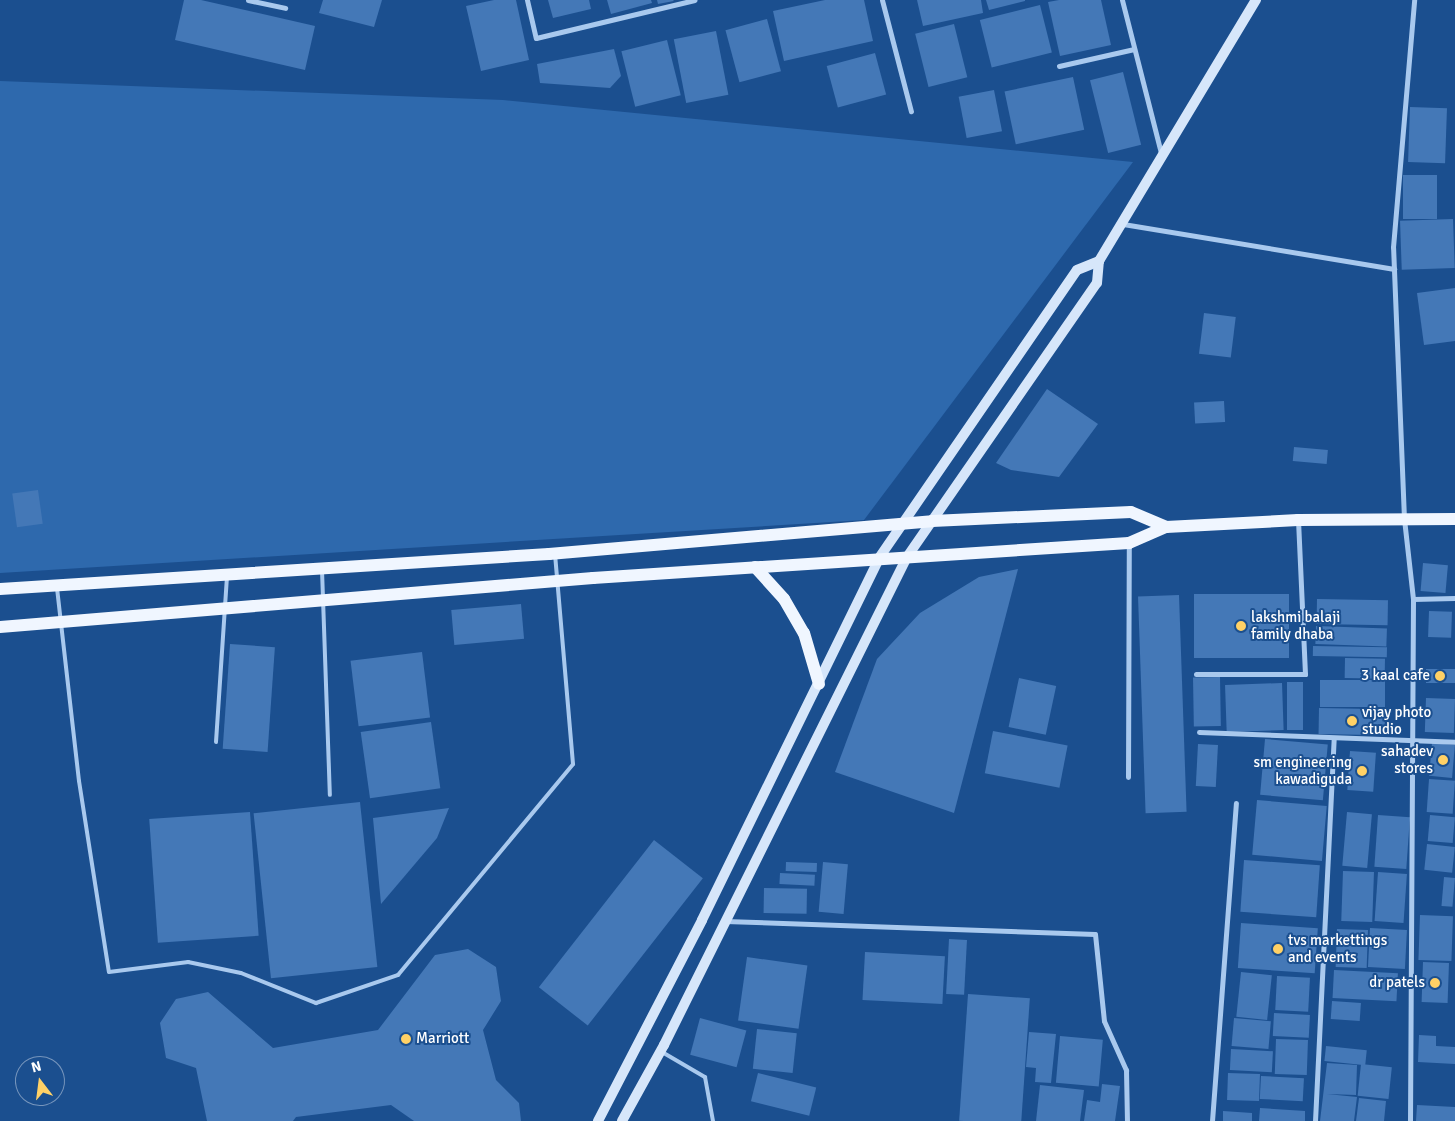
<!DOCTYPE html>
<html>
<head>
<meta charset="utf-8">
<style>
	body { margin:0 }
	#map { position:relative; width:1455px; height:1121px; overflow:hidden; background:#1b4f8f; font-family:Signika,sans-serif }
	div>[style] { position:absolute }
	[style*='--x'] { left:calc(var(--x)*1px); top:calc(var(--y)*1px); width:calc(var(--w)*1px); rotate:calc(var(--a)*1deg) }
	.green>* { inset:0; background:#2e69ad }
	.building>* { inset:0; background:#4478b7; transform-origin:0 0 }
	.lane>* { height:4px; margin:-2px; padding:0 2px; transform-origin:2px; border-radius:2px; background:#a9c9ee }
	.street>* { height:5px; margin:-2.5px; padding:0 2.5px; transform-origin:2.5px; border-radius:2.5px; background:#a9c9ee }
	.secondary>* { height:10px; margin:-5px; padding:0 5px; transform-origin:5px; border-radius:5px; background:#d6e6fa }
	.primary>* { height:12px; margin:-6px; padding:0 6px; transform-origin:6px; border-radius:6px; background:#f0f6ff }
	.dots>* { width:14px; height:14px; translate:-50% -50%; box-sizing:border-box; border:2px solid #1b4f8f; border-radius:50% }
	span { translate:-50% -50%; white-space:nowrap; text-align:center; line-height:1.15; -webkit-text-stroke:4px #1b4f8f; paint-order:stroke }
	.poi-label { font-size:15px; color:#fff }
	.left { translate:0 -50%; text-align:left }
	.right { translate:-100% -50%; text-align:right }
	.north { position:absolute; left:15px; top:1056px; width:50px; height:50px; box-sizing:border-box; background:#1b4f8f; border:1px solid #7695bc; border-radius:50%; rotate:345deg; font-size:14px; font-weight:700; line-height:20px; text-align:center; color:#fff }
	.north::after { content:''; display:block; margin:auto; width:18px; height:22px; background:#ffd166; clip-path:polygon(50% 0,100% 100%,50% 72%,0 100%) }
</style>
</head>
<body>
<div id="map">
	<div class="green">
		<i style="clip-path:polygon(0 81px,503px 100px,1133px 162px,864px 520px,0 573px)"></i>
	</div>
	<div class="building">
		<i style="clip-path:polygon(184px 0,201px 0,315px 26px,305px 70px,175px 40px)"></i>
		<i style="clip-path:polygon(323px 0,382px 0,374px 27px,319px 13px)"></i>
		<i style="clip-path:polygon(494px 0,516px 0,529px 60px,481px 71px,466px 6px)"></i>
		<i style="clip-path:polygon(548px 0,589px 0,591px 9px,553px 18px)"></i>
		<i style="clip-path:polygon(607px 0,651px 0,652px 3px,611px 14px)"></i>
		<i style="clip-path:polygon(657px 0,673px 0,674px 1px,658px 4px)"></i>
		<i style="clip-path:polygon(825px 0,864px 0,873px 41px,784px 61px,773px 11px)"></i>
		<i style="clip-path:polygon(917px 0,981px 0,983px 13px,923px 26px)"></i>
		<i style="clip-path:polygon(986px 0,1025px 0,1025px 1px,989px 10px)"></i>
		<i style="clip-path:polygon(1059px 0,1101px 0,1111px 45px,1060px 56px,1048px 2px)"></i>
		<i style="left:1040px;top:5px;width:49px;height:62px;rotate:76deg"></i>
		<i style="left:767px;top:19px;width:54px;height:43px;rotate:75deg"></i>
		<i style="left:954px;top:24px;width:55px;height:40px;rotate:76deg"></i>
		<i style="left:716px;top:31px;width:65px;height:43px;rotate:79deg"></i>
		<i style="left:667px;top:40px;width:57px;height:47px;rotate:76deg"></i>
		<i style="clip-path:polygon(614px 49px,621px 76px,610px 88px,540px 83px,537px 64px)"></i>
		<i style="left:875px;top:53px;width:43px;height:50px;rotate:75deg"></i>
		<i style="left:1123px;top:72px;width:75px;height:34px;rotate:76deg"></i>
		<i style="left:1073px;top:77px;width:54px;height:70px;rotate:78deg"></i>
		<i style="left:994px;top:90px;width:42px;height:36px;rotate:79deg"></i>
		<i style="left:1410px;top:107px;width:37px;height:55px;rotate:2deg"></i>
		<i style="left:1437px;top:175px;width:44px;height:34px;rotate:90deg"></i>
		<i style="left:1453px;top:219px;width:49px;height:53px;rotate:88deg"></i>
		<i style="clip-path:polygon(1455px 288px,1455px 341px,1424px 345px,1417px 293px)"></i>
		<i style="left:1204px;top:313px;width:32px;height:41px;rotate:7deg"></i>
		<i style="clip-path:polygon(1047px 389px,1098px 424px,1059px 477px,1011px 470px,996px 463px)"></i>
		<i style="left:1224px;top:401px;width:21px;height:30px;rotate:87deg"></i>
		<i style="left:1294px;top:447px;width:34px;height:14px;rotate:5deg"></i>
		<i style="left:38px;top:490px;width:34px;height:26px;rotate:82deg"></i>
		<i style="left:1423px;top:563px;width:25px;height:28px;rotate:5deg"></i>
		<i style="clip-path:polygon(1018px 569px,954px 813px,835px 772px,877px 659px,920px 613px,979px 577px)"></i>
		<i style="left:1194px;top:594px;width:95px;height:64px"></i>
		<i style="left:1179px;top:595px;width:217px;height:41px;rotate:88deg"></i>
		<i style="left:1317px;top:599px;width:71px;height:25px;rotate:1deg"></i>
		<i style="left:521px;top:604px;width:35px;height:70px;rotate:85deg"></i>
		<i style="left:1429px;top:611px;width:23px;height:26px;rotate:2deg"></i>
		<i style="left:1316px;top:626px;width:71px;height:18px;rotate:2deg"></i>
		<i style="left:230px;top:644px;width:45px;height:105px;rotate:4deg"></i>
		<i style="left:1313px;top:646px;width:74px;height:10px;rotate:1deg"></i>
		<i style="left:422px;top:652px;width:66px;height:72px;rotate:83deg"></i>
		<i style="left:1345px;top:658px;width:40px;height:20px;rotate:1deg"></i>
		<i style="left:1426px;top:669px;width:29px;height:14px"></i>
		<i style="left:1220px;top:677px;width:49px;height:27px;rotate:89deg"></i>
		<i style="left:1019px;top:678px;width:38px;height:50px;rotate:12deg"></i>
		<i style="left:1320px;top:680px;width:65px;height:27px"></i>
		<i style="left:1287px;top:682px;width:16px;height:48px"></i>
		<i style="left:1282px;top:683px;width:47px;height:57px;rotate:88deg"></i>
		<i style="left:1426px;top:698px;width:29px;height:34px;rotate:2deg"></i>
		<i style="left:1319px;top:708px;width:66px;height:26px;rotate:1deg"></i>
		<i style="left:431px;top:722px;width:67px;height:71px;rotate:82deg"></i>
		<i style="left:993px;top:731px;width:76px;height:43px;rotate:11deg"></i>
		<i style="left:1265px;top:739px;width:63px;height:56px;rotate:5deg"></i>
		<i style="left:1432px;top:743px;width:23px;height:33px;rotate:5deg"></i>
		<i style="left:1198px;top:744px;width:20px;height:42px;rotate:3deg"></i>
		<i style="left:1350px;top:751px;width:26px;height:39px;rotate:4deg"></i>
		<i style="left:1429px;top:779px;width:26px;height:33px;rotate:4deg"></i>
		<i style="left:1257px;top:800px;width:70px;height:55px;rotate:5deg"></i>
		<i style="left:360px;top:802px;width:166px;height:107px;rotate:84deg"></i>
		<i style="clip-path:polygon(449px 808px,437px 838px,381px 904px,373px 818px)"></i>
		<i style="left:250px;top:812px;width:124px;height:101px;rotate:86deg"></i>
		<i style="left:1347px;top:812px;width:25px;height:54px;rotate:5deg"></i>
		<i style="left:1378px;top:815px;width:32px;height:52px;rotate:4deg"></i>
		<i style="left:1430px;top:815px;width:25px;height:26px;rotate:5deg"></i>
		<i style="left:654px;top:840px;width:62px;height:187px;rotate:38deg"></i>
		<i style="left:1427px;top:844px;width:28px;height:26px;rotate:6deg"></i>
		<i style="left:1244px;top:860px;width:76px;height:52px;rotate:4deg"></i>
		<i style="left:786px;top:862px;width:31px;height:9px;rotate:2deg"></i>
		<i style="left:823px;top:862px;width:25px;height:50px;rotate:5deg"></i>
		<i style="left:1343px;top:871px;width:31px;height:50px;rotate:2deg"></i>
		<i style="left:1378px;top:872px;width:29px;height:49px;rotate:4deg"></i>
		<i style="left:780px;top:873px;width:35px;height:11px;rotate:3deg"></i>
		<i style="left:1444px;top:877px;width:11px;height:29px;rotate:5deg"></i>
		<i style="left:764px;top:888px;width:43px;height:25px;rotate:1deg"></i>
		<i style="left:1420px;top:915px;width:33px;height:45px;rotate:2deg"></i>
		<i style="left:1241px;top:923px;width:77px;height:45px;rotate:4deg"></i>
		<i style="left:1370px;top:928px;width:37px;height:39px;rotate:3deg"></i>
		<i style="left:1337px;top:929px;width:31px;height:38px;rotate:2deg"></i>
		<i style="left:949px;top:939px;width:18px;height:55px;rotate:3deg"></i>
		<i style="clip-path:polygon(468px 949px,496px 967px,501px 1001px,483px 1030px,496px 1080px,519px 1103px,521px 1121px,414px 1121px,391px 1105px,296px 1117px,293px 1121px,207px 1121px,196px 1068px,166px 1058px,160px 1023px,176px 999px,208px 992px,273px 1048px,378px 1030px,435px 955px)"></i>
		<i style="left:865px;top:952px;width:80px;height:48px;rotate:3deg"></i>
		<i style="left:747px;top:957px;width:61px;height:64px;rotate:8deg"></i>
		<i style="left:1423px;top:962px;width:26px;height:40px;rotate:2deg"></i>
		<i style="left:1334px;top:970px;width:64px;height:28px;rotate:3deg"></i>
		<i style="left:1241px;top:972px;width:31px;height:45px;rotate:6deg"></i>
		<i style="left:1277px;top:976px;width:33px;height:34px;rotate:3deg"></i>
		<i style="left:968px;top:994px;width:62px;height:127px;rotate:4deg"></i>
		<i style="left:1332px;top:1001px;width:29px;height:18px;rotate:4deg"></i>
		<i style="left:1274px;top:1013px;width:36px;height:23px;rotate:3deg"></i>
		<i style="left:700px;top:1018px;width:48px;height:38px;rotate:15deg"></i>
		<i style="left:1234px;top:1018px;width:37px;height:28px;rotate:5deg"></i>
		<i style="left:757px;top:1029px;width:40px;height:40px;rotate:6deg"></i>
		<i style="clip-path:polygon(1029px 1032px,1056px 1034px,1051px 1083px,1035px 1082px,1036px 1068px,1026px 1067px)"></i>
		<i style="clip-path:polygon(1419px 1035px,1436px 1036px,1436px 1046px,1455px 1047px,1455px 1064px,1418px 1062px)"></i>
		<i style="left:1060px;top:1036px;width:43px;height:47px;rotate:5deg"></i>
		<i style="left:1276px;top:1039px;width:32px;height:35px;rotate:2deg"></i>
		<i style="left:1326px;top:1046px;width:41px;height:15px;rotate:6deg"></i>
		<i style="left:1231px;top:1049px;width:42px;height:21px;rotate:3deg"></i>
		<i style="clip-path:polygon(1327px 1063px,1357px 1065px,1356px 1095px,1327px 1094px,1357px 1097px,1354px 1121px,1320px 1121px)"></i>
		<i style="left:1361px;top:1064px;width:31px;height:32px;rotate:6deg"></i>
		<i style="left:758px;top:1073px;width:60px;height:29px;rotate:14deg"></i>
		<i style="left:1228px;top:1073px;width:32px;height:27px;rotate:2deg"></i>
		<i style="left:1261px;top:1076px;width:43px;height:23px;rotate:3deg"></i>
		<i style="clip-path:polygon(1102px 1084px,1120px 1086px,1115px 1121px,1084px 1121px,1087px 1100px,1100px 1102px)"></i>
		<i style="clip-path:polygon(1040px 1085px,1084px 1090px,1080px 1121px,1036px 1121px)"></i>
		<i style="clip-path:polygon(1359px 1098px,1386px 1101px,1384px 1121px,1356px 1121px)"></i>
		<i style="clip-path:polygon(1417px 1105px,1455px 1107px,1455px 1121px,1416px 1121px)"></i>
		<i style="clip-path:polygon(1260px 1108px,1305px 1111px,1305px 1121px,1259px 1121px)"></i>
		<i style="clip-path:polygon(1223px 1111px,1252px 1113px,1252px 1121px,1223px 1121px)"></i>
	</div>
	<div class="lane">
		<i style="--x:322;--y:570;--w:225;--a:88"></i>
		<i style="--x:57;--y:588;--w:194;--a:83.5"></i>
		<i style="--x:79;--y:781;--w:193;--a:81.1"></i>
		<i style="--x:109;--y:972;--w:80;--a:-7.2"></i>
		<i style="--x:188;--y:962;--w:54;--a:11.7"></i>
		<i style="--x:241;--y:973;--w:81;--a:21.8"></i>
		<i style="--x:316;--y:1003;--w:87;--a:-18.9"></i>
		<i style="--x:398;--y:975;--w:274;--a:-50.3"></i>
		<i style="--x:573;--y:764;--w:210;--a:-94.9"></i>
		<i style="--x:216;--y:742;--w:166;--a:-86.2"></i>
		<i style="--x:662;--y:1052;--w:50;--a:30.2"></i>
		<i style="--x:705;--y:1077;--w:45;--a:79.7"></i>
	</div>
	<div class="street">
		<i style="--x:248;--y:0;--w:38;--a:12"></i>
		<i style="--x:527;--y:0;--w:39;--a:77"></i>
		<i style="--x:536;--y:38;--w:163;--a:-13.5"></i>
		<i style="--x:882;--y:0;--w:115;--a:75.4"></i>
		<i style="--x:1122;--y:0;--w:158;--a:75.7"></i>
		<i style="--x:1059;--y:66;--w:77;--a:-12.8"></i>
		<i style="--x:1123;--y:224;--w:275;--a:9.4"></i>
		<i style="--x:1413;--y:599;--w:42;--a:-1.4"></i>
		<i style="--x:1196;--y:674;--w:109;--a:0"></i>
		<i style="--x:1305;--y:674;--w:152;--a:-92.6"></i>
		<i style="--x:1199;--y:732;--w:256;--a:2.2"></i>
		<i style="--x:1128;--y:777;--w:233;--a:-89.8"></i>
		<i style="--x:725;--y:921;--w:370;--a:2"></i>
		<i style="--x:1095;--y:934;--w:87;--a:84.1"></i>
		<i style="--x:1104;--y:1021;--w:54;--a:65.8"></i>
		<i style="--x:1126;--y:1070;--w:51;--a:88.9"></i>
		<i style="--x:1212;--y:1121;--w:319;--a:-85.7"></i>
		<i style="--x:1315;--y:1121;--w:383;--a:-87.2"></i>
		<i style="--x:1410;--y:1121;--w:522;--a:-89.67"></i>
		<i style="--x:1413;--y:599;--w:81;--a:-96.4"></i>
		<i style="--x:1404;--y:519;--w:272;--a:-92.3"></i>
		<i style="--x:1393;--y:247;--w:248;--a:-85.1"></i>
	</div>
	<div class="secondary">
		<i style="--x:598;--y:1121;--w:226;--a:-62.6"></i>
		<i style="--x:702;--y:920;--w:403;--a:-63.9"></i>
		<i style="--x:879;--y:558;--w:349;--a:-55.5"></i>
		<i style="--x:1077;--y:270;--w:24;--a:-22"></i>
		<i style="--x:622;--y:1121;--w:87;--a:-61.1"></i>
		<i style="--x:664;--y:1045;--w:545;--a:-63.53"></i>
		<i style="--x:907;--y:557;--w:333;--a:-55.3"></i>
		<i style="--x:1097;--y:283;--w:22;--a:-85"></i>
		<i style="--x:1099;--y:261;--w:305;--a:-59"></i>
	</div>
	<div class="primary">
		<i style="--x:755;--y:567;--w:43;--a:47.8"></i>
		<i style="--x:784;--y:599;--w:39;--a:60"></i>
		<i style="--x:804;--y:633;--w:53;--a:73.6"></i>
		<i style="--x:0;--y:589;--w:550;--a:-3.65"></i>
		<i style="--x:549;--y:554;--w:384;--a:-4.9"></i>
		<i style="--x:932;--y:521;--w:199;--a:-2.6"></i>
		<i style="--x:1131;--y:512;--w:38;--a:23"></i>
		<i style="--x:0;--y:627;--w:595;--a:-4.72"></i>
		<i style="--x:593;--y:578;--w:537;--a:-3.74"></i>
		<i style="--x:1129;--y:543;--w:40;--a:-23.4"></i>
		<i style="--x:1166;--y:527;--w:132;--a:-3"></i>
		<i style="--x:1298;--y:520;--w:157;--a:-0.4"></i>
	</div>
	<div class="dots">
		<i style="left:1241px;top:626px;background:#ffd166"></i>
		<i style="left:1440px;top:676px;background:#ffd166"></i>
		<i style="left:1352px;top:721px;background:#ffd166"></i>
		<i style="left:1443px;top:760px;background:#ffd166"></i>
		<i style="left:1362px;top:771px;background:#ffd166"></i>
		<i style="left:1278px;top:949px;background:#ffd166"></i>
		<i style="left:1435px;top:983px;background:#ffd166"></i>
		<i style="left:406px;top:1039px;background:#ffd166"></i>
	</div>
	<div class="poi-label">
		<span class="left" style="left:1251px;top:626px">lakshmi balaji<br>family dhaba</span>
		<span class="right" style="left:1430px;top:676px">3 kaal cafe</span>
		<span class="left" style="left:1362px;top:721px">vijay photo<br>studio</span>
		<span class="right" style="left:1433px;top:760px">sahadev<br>stores</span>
		<span class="right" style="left:1352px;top:771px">sm engineering<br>kawadiguda</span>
		<span class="left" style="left:1288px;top:949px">tvs markettings<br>and events</span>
		<span class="right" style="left:1425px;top:983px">dr patels</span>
		<span class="left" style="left:416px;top:1039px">Marriott</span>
	</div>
	<div class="north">N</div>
</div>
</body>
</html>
